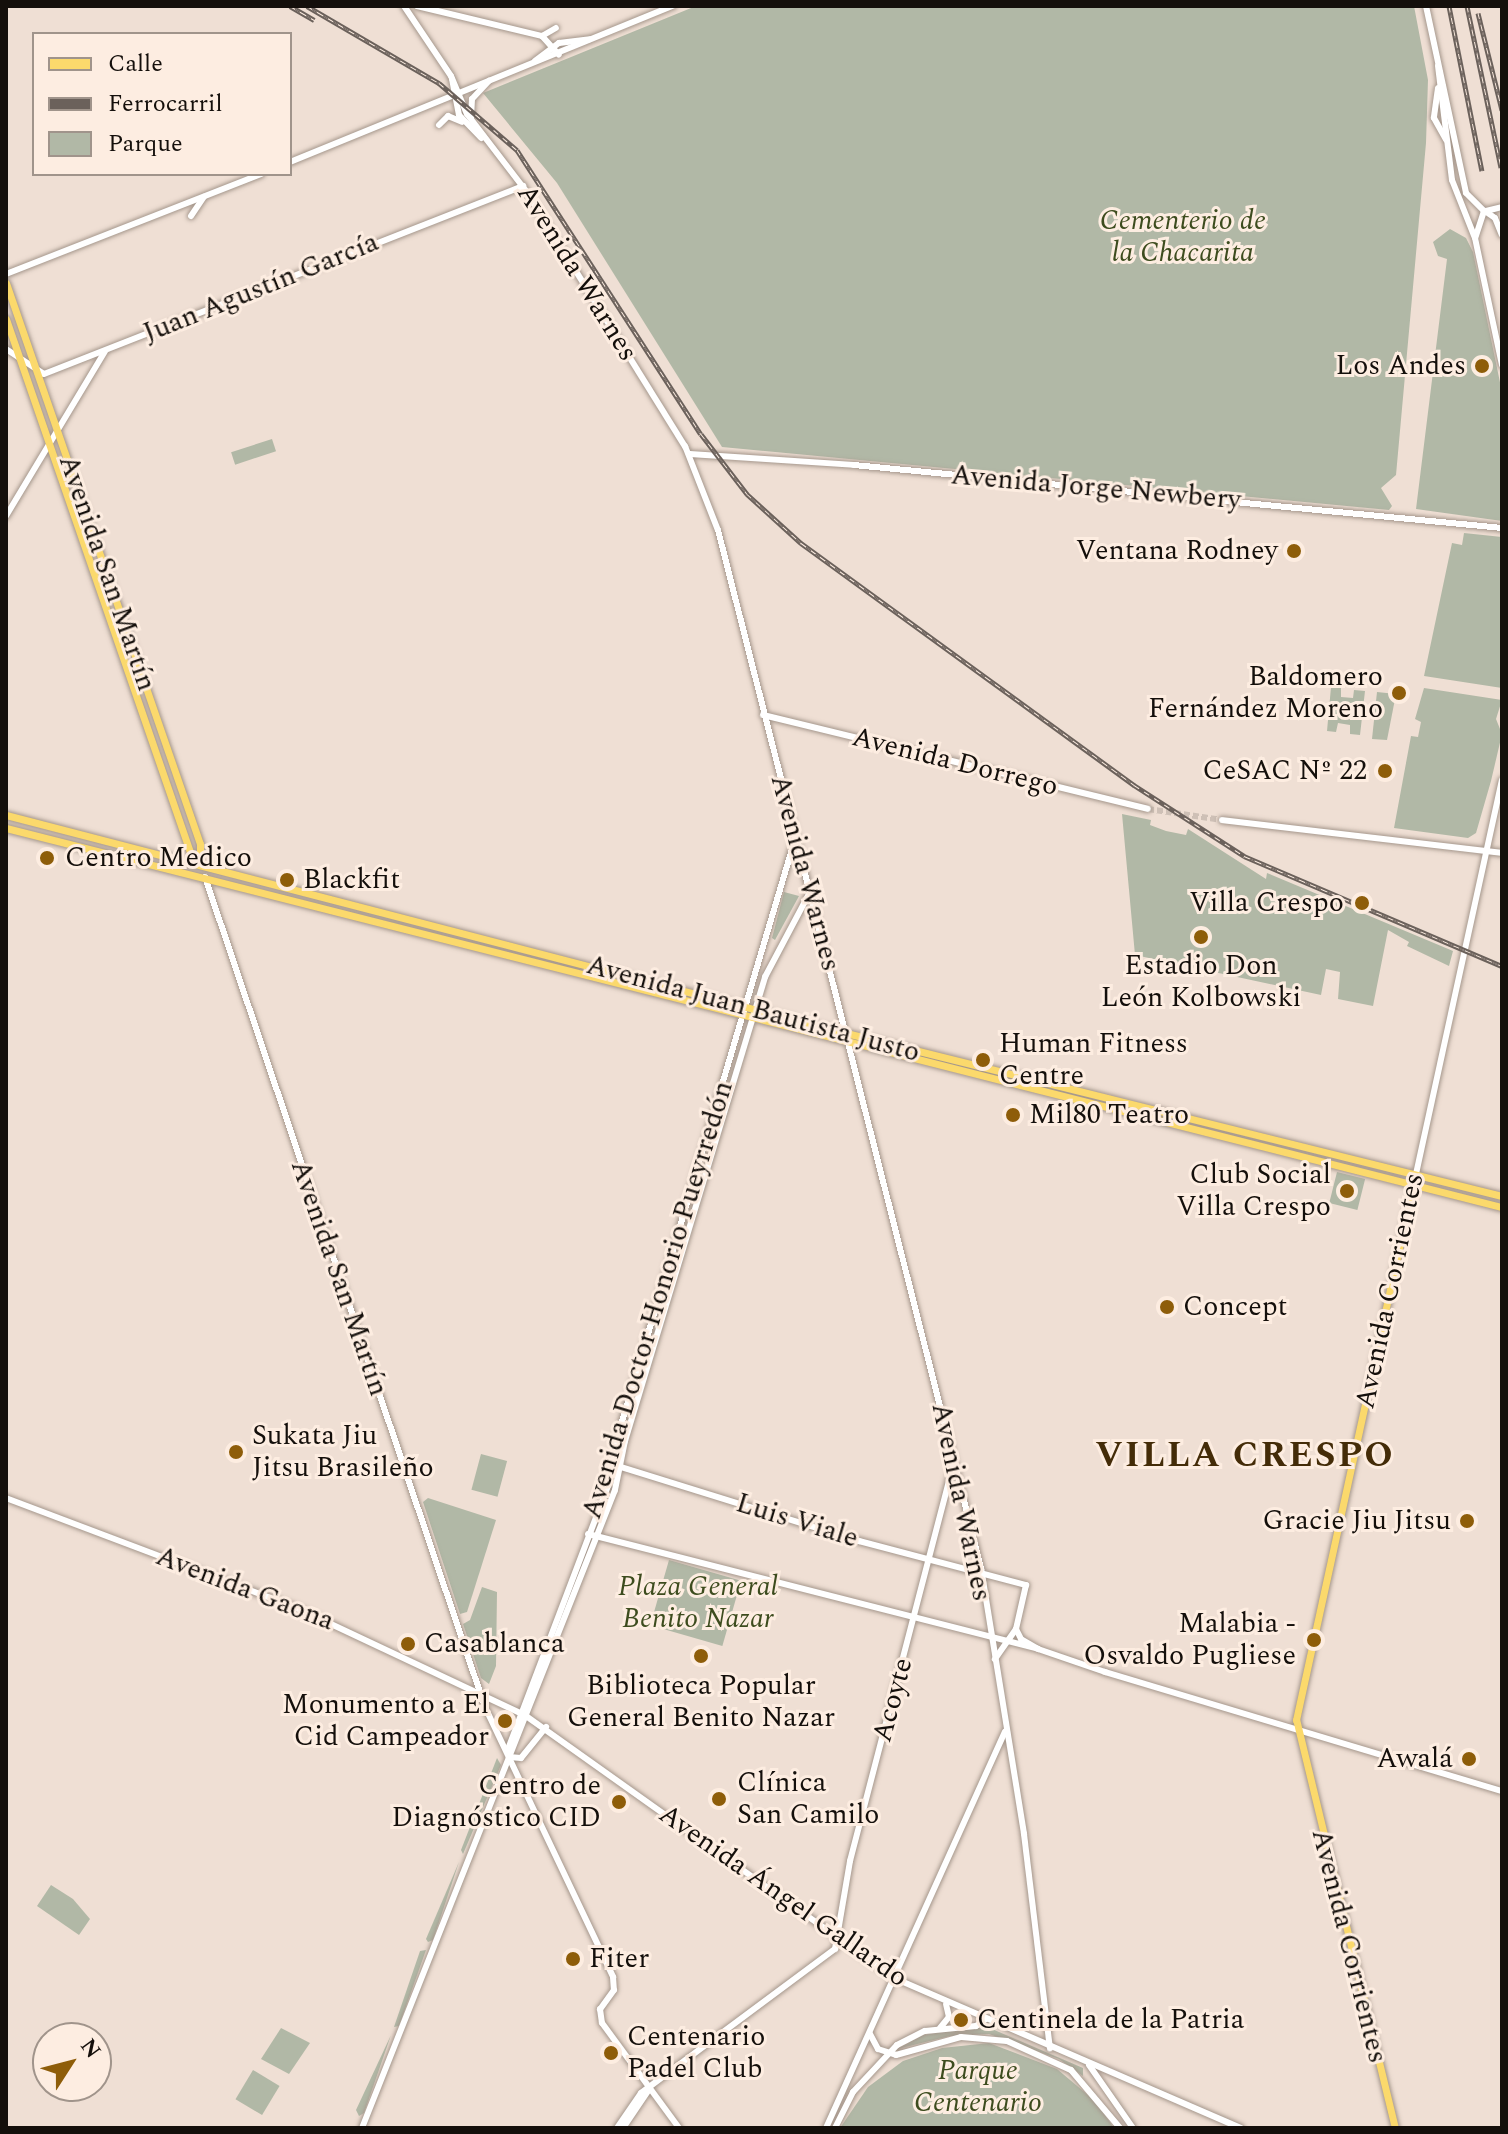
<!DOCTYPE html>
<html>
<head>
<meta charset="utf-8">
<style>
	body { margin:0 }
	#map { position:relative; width:1508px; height:2134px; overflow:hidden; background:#efdfd4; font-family:Spectral,serif }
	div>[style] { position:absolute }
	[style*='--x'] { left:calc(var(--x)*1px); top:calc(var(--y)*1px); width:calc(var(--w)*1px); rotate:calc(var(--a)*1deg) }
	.green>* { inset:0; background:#b1b8a6; transform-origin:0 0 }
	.secondary-tunnel>* { height:6px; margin-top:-3px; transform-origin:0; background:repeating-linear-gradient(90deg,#cec0b6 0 6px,transparent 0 9px) }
	.roads { filter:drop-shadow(0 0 2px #a5978c) drop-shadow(0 0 2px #a5978c) }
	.secondary>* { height:6px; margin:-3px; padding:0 3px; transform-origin:3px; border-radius:3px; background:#fff }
	.primary>* { height:7px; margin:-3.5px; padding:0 3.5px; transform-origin:3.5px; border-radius:3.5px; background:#fbd96c }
	.rail>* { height:5px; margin-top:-2.5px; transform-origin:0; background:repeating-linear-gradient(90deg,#fdede1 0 6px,#6b615b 0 12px); box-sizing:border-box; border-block:2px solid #6b615b }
	.dots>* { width:22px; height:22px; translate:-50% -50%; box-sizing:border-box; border:4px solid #fdede1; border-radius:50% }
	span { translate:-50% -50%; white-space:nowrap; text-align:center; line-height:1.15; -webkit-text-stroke:6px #fdede1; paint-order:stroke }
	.park-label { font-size:28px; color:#3d4c1e; font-style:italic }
	.street-label { font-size:28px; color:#140f0b }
	.poi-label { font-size:28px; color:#140f0b }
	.right { translate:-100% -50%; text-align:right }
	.left { translate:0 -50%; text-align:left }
	.district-label { font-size:36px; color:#442c08; font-weight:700; letter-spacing:2px }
	.frame { position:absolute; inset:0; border:8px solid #140f0b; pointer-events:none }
	.legend { position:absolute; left:32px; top:32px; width:260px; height:144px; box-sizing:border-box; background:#fdede1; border:2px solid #a0948b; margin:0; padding:10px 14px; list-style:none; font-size:24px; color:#140f0b }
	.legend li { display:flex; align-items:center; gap:16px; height:40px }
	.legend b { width:40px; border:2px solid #a0948b }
	.north { position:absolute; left:32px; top:2022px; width:80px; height:80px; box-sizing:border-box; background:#fdede1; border:2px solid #a0948b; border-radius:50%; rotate:54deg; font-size:22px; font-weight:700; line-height:32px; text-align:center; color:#140f0b }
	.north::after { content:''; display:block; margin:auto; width:28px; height:36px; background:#8e5d09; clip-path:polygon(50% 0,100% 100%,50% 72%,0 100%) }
</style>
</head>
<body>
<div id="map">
	<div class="green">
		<i style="clip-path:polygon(696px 6px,1414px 6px,1428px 80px,1426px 143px,1396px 475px,1381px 488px,1392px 506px,1389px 510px,722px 447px,557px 183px,483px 93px)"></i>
		<i style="clip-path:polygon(1450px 229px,1466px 238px,1473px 252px,1502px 392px,1502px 521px,1416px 509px,1447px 259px,1438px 256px,1433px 242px)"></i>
		<i style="left:272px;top:439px;width:13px;height:43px;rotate:72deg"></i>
		<i style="clip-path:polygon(1464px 533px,1502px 537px,1502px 688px,1424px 676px,1452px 543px,1462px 545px)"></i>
		<i style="clip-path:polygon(1331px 687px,1341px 688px,1341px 697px,1353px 698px,1354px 690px,1365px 691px,1360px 735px,1350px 734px,1350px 725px,1338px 723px,1336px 732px,1327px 731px)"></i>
		<i style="clip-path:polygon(1424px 688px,1502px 700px,1496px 719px,1502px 734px,1491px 781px,1476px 833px,1468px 838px,1394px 828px,1411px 736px,1418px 737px,1421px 722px,1415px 719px)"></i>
		<i style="clip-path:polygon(1377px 692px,1396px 694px,1387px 740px,1372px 739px)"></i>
		<i style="clip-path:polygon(1122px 814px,1151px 820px,1150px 825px,1166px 831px,1186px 835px,1188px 829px,1266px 879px,1267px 873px,1453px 951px,1449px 966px,1407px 946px,1409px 942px,1388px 930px,1373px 1006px,1338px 999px,1340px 972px,1326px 969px,1321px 995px,1135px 955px)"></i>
		<i style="clip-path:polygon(784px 892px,799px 896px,775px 940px,772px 938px)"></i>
		<i style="left:1337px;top:1172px;width:29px;height:32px;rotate:14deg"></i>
		<i style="left:481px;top:1454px;width:27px;height:37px;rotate:15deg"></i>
		<i style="clip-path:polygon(428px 1498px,496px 1520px,467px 1612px,460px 1614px,423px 1502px)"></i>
		<i style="left:669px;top:1560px;width:75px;height:68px;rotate:16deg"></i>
		<i style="clip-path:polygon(482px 1587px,497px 1592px,496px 1666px,489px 1684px,481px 1678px,463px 1624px,470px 1620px)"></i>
		<i style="clip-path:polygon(497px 1758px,501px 1765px,463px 1854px,461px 1850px)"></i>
		<i style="clip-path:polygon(459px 1862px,433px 1940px,428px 1942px,426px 1939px)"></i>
		<i style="clip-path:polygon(51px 1885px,73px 1899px,90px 1919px,79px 1935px,37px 1906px)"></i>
		<i style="clip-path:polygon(426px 1950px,399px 2026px,394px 2027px,420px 1951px)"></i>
		<i style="clip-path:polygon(985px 2026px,1083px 2068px,1083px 2076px,1059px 2059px,989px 2034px,950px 2036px,897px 2049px,923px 2035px)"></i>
		<i style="clip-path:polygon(281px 2028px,310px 2043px,289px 2074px,261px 2059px)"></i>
		<i style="clip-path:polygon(391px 2035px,364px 2113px,359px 2116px,356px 2110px)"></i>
		<i style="clip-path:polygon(989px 2043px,1057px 2069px,1095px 2101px,1114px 2128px,840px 2128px,868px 2087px,903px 2061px,942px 2048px)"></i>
		<i style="left:253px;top:2070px;width:31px;height:34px;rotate:31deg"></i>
	</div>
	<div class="secondary-tunnel">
		<i style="--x:1148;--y:809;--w:75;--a:8.5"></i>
	</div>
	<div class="roads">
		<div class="secondary">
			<i style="--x:404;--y:6;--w:84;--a:56.1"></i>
			<i style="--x:451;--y:76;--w:41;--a:67.2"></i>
			<i style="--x:467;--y:114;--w:97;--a:52.5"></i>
			<i style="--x:526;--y:191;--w:301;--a:58.1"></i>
			<i style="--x:685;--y:446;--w:90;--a:68.6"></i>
			<i style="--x:718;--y:530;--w:1071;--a:75.78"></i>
			<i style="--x:981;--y:1568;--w:269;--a:80.8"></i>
			<i style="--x:1024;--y:1834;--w:216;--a:83.1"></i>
			<i style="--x:417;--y:6;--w:129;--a:13.5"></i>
			<i style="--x:542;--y:36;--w:25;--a:48"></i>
			<i style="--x:1426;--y:6;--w:191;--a:77.9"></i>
			<i style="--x:1466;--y:193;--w:25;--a:45"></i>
			<i style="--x:542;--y:36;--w:16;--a:-30"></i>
			<i style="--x:535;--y:61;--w:30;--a:-37"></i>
			<i style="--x:559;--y:43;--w:31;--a:-7"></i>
			<i style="--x:1438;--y:66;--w:115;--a:83"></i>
			<i style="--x:1452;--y:180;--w:62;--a:68.4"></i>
			<i style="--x:452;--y:79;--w:37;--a:79"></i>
			<i style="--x:459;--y:115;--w:32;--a:46"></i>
			<i style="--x:1438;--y:88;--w:30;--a:98"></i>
			<i style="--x:1434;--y:118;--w:25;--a:61"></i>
			<i style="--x:471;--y:118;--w:19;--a:-87"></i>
			<i style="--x:472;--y:99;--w:25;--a:-47"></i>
			<i style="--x:439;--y:125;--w:13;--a:-45"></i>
			<i style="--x:448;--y:116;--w:15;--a:23"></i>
			<i style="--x:290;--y:162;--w:414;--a:-22.2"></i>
			<i style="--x:1484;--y:211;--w:28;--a:108"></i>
			<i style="--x:1475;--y:238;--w:130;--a:78"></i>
			<i style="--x:1485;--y:211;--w:12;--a:35"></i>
			<i style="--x:1495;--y:218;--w:18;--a:68"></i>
			<i style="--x:1486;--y:211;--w:16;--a:-14"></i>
			<i style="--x:191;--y:216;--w:23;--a:-56"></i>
			<i style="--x:6;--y:274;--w:274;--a:-21.4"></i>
			<i style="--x:6;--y:349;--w:45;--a:33.3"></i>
			<i style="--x:44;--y:374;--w:515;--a:-21.43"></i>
			<i style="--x:690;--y:454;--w:164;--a:3.8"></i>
			<i style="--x:854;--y:465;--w:651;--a:5.55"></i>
			<i style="--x:6;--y:516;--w:192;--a:-59"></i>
			<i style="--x:763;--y:715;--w:396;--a:13.7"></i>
			<i style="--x:1222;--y:820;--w:282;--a:6.7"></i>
			<i style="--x:205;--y:877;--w:876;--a:71.36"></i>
			<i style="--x:485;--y:1707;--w:299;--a:64.6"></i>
			<i style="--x:613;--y:1977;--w:13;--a:86"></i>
			<i style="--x:614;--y:1990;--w:24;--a:126"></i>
			<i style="--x:600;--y:2009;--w:14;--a:82"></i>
			<i style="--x:602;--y:2023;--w:130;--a:53.7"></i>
			<i style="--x:1416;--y:1174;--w:403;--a:-77.7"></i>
			<i style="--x:621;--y:1467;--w:249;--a:17.3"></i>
			<i style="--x:859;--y:1541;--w:173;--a:14.8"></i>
			<i style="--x:1026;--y:1585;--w:45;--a:102.8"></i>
			<i style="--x:1016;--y:1629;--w:37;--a:125"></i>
			<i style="--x:6;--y:1498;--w:311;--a:20.7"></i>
			<i style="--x:297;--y:1608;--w:253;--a:25.2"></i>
			<i style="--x:526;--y:1716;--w:452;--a:35.4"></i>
			<i style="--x:894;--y:1978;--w:378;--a:23.4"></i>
			<i style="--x:588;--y:1534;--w:464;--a:14.3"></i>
			<i style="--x:1016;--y:1629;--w:11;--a:63"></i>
			<i style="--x:1021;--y:1639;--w:20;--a:30"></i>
			<i style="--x:1038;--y:1649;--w:71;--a:18.9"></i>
			<i style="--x:1105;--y:1672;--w:414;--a:16.7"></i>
			<i style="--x:508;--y:1749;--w:281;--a:-69.2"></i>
			<i style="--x:608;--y:1486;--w:52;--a:-78.9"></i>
			<i style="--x:618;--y:1435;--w:622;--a:-73.46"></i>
			<i style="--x:509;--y:1757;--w:12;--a:5"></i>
			<i style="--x:521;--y:1758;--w:40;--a:-51"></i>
			<i style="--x:940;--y:2028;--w:14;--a:-51"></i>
			<i style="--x:949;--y:2017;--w:13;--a:-103"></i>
			<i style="--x:870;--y:2034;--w:17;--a:62"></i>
			<i style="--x:878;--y:2049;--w:19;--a:18"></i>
			<i style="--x:896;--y:2055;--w:67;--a:-15.5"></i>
			<i style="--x:961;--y:2037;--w:46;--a:5"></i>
			<i style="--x:1007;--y:2041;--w:70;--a:24.4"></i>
			<i style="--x:1071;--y:2070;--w:76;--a:49.8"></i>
			<i style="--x:1089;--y:2065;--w:77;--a:55.1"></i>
			<i style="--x:362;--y:2128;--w:686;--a:-68.37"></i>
			<i style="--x:615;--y:1490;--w:50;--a:-78.5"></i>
			<i style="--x:625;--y:1441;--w:485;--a:-73.2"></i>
			<i style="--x:765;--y:977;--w:96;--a:-62.1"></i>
			<i style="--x:617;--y:2128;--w:42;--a:-55.6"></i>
			<i style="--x:641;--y:2093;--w:242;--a:-36.6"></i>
			<i style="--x:835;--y:1949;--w:89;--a:-80.3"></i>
			<i style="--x:850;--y:1861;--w:411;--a:-75.4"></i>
			<i style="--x:623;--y:2128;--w:48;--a:-56"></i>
			<i style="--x:826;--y:2128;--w:435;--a:-65.7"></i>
			<i style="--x:835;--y:2128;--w:40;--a:-63.4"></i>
			<i style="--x:853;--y:2092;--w:64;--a:-46.9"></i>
			<i style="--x:897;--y:2045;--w:31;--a:-27"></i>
			<i style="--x:925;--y:2031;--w:51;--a:-5.6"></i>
			<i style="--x:976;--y:2026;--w:12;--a:-35"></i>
		</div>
		<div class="primary">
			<i style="--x:6;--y:283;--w:594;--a:70.92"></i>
			<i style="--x:200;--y:844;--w:20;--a:90"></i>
			<i style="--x:6;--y:319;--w:564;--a:70.95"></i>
			<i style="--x:190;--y:852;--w:16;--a:50"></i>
			<i style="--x:6;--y:815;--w:860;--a:14.55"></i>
			<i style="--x:838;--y:1031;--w:684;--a:13.96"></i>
			<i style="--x:6;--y:828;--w:1543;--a:14.22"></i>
			<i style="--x:1395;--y:2128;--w:420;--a:-103.6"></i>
			<i style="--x:1296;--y:1720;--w:549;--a:-77.69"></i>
		</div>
	</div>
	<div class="rail">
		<i style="--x:290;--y:6;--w:28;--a:30"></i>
		<i style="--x:307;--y:6;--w:153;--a:30.3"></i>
		<i style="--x:439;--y:83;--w:103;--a:40.7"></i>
		<i style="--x:517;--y:150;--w:338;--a:57.1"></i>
		<i style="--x:701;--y:434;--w:76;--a:52.5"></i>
		<i style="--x:747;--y:494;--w:73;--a:42.2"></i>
		<i style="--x:801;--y:543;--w:412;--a:36"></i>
		<i style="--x:1134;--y:785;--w:131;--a:32.8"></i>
		<i style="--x:1244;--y:856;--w:280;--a:23.1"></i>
		<i style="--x:1449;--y:6;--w:168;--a:78.7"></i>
		<i style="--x:1467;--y:6;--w:165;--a:78.1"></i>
		<i style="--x:1478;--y:13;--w:100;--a:76.1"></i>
	</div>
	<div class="dots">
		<i style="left:1482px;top:366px;background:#8e5d09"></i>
		<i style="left:1294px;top:551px;background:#8e5d09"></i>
		<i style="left:1399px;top:693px;background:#8e5d09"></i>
		<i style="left:1385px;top:771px;background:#8e5d09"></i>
		<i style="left:47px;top:858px;background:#8e5d09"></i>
		<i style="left:287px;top:880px;background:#8e5d09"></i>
		<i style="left:1362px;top:903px;background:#8e5d09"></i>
		<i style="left:1201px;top:937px;background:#8e5d09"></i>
		<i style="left:983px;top:1060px;background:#8e5d09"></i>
		<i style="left:1013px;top:1115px;background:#8e5d09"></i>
		<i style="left:1347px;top:1191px;background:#8e5d09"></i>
		<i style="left:1167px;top:1307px;background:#8e5d09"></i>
		<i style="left:236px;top:1452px;background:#8e5d09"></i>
		<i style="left:1467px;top:1521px;background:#8e5d09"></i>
		<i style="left:1314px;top:1640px;background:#8e5d09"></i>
		<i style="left:408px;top:1644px;background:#8e5d09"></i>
		<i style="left:701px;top:1656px;background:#8e5d09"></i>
		<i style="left:505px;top:1721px;background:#8e5d09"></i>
		<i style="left:1469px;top:1759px;background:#8e5d09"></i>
		<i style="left:719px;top:1799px;background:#8e5d09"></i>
		<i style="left:619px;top:1802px;background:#8e5d09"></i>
		<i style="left:573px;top:1959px;background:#8e5d09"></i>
		<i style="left:961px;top:2020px;background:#8e5d09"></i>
		<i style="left:611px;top:2053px;background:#8e5d09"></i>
	</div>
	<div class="park-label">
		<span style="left:1183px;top:237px">Cementerio de<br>la Chacarita</span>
		<span style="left:698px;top:1603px">Plaza General<br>Benito Nazar</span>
		<span style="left:978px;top:2087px">Parque<br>Centenario</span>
	</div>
	<div class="street-label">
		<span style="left:577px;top:273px;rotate:58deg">Avenida Warnes</span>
		<span style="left:261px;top:288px;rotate:-22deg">Juan Agustín García</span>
		<span style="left:1096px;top:488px;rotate:5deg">Avenida Jorge Newbery</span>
		<span style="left:107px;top:573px;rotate:71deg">Avenida San Martín</span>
		<span style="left:955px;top:762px;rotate:14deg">Avenida Dorrego</span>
		<span style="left:805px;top:873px;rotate:75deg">Avenida Warnes</span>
		<span style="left:753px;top:1009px;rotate:15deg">Avenida Juan Bautista Justo</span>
		<span style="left:339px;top:1278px;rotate:71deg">Avenida San Martín</span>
		<span style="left:1390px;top:1291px;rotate:-78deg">Avenida Corrientes</span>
		<span style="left:658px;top:1300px;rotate:-73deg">Avenida Doctor Honorio Pueyrredón</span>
		<span style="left:961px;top:1502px;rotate:78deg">Avenida Warnes</span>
		<span style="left:797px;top:1521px;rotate:17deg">Luis Viale</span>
		<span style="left:245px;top:1589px;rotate:21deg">Avenida Gaona</span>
		<span style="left:893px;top:1700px;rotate:-75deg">Acoyte</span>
		<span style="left:783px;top:1896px;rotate:35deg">Avenida Ángel Gallardo</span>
		<span style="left:1349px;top:1946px;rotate:76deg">Avenida Corrientes</span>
	</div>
	<div class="poi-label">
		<span class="right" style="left:1466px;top:366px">Los Andes</span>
		<span class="right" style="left:1278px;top:551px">Ventana Rodney</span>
		<span class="right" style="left:1383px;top:693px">Baldomero<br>Fernández Moreno</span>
		<span class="right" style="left:1367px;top:771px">CeSAC Nº 22</span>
		<span class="left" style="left:65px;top:858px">Centro Medico</span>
		<span class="left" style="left:303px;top:880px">Blackfit</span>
		<span class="right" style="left:1344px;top:903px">Villa Crespo</span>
		<span style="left:1201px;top:982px">Estadio Don<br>León Kolbowski</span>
		<span class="left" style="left:999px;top:1060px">Human Fitness<br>Centre</span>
		<span class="left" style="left:1029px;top:1115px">Mil80 Teatro</span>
		<span class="right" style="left:1331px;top:1191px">Club Social<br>Villa Crespo</span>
		<span class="left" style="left:1183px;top:1307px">Concept</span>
		<span class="left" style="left:252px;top:1452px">Sukata Jiu<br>Jitsu Brasileño</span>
		<span class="right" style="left:1451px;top:1521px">Gracie Jiu Jitsu</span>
		<span class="right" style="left:1296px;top:1640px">Malabia -<br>Osvaldo Pugliese</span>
		<span class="left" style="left:424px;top:1644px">Casablanca</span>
		<span style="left:701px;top:1702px">Biblioteca Popular<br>General Benito Nazar</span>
		<span class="right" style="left:489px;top:1721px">Monumento a El<br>Cid Campeador</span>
		<span class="right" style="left:1453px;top:1759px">Awalá</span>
		<span class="left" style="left:737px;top:1799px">Clínica<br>San Camilo</span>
		<span class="right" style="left:601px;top:1802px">Centro de<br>Diagnóstico CID</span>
		<span class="left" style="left:589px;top:1959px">Fiter</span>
		<span class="left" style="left:977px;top:2020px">Centinela de la Patria</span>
		<span class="left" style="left:627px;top:2053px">Centenario<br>Padel Club</span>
	</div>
	<div class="district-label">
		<span style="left:1245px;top:1456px">VILLA CRESPO</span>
	</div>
	<div class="frame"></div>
	<ul class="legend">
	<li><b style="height:10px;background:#fbd96c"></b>Calle</li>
	<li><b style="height:10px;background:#6b615b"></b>Ferrocarril</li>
	<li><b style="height:22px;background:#b1b8a6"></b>Parque</li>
	</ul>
	<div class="north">N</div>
</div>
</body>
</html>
